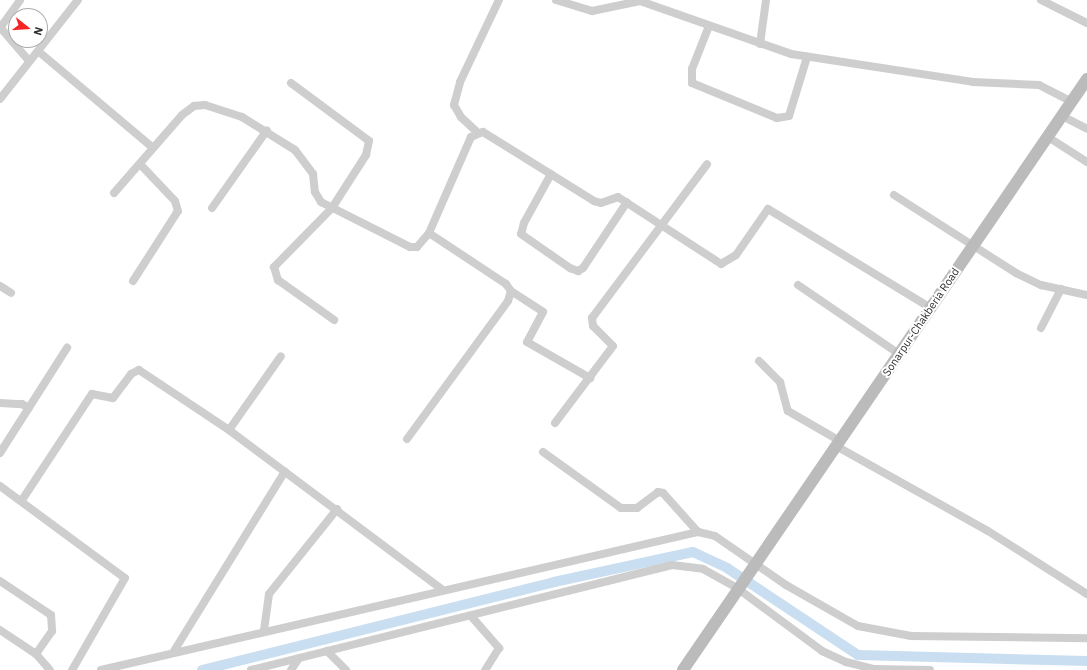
<!DOCTYPE html>
<html>
<head>
<meta charset="utf-8">
<style>
	body { margin:0 }
	#map { position:relative; width:1087px; height:670px; overflow:hidden; background:#fff; font-family:"IBM Plex Sans",sans-serif }
	div>[style] { position:absolute }
	[style*='--x'] { left:calc(var(--x)*1px); top:calc(var(--y)*1px); width:calc(var(--w)*1px); rotate:calc(var(--a)*1deg) }
	.canal>* { height:10px; margin:-5px; padding:0 5px; transform-origin:5px; border-radius:5px; background:#c9def0 }
	.minor>* { height:8px; margin:-4px; padding:0 4px; transform-origin:4px; border-radius:4px; background:#cecece }
	.secondary>* { height:12px; margin:-6px; padding:0 6px; transform-origin:6px; border-radius:6px; background:#bbb }
	span { translate:-50% -50%; white-space:nowrap; text-align:center; line-height:1.15; -webkit-text-stroke:4px #fff; paint-order:stroke }
	.street-label { font-size:11px; color:#313131 }
	.north { position:absolute; left:8px; top:8px; width:40px; height:40px; box-sizing:border-box; background:#fff; border:1px solid #adadad; border-radius:50%; rotate:107deg; font-size:11px; font-weight:700; line-height:16px; text-align:center; color:#313131 }
	.north::after { content:''; display:block; margin:auto; width:14px; height:18px; background:#f62525; clip-path:polygon(50% 0,100% 100%,50% 72%,0 100%) }
</style>
</head>
<body>
<div id="map">
	<div class="canal">
		<i style="--x:202;--y:670;--w:363;--a:-14"></i>
		<i style="--x:554;--y:582;--w:142;--a:-12.2"></i>
		<i style="--x:693;--y:552;--w:38;--a:25"></i>
		<i style="--x:727;--y:568;--w:157;--a:33.6"></i>
		<i style="--x:858;--y:655;--w:229;--a:1.5"></i>
	</div>
	<div class="minor">
		<i style="--x:556;--y:0;--w:38;--a:17"></i>
		<i style="--x:592;--y:11;--w:49;--a:-11.8"></i>
		<i style="--x:640;--y:1;--w:160;--a:19.3"></i>
		<i style="--x:791;--y:54;--w:184;--a:8.7"></i>
		<i style="--x:973;--y:82;--w:66;--a:2.6"></i>
		<i style="--x:1039;--y:85;--w:36;--a:27"></i>
		<i style="--x:1041;--y:0;--w:51;--a:26.6"></i>
		<i style="--x:709;--y:26;--w:46;--a:111.6"></i>
		<i style="--x:692;--y:69;--w:14;--a:90"></i>
		<i style="--x:692;--y:83;--w:92;--a:22.4"></i>
		<i style="--x:777;--y:118;--w:12;--a:-9"></i>
		<i style="--x:789;--y:116;--w:62;--a:-73"></i>
		<i style="--x:0;--y:27;--w:45;--a:49.5"></i>
		<i style="--x:0;--y:28;--w:34;--a:-54"></i>
		<i style="--x:760;--y:44;--w:44;--a:-82.2"></i>
		<i style="--x:38;--y:51;--w:150;--a:40.1"></i>
		<i style="--x:291;--y:83;--w:97;--a:36.6"></i>
		<i style="--x:369;--y:141;--w:14;--a:102"></i>
		<i style="--x:366;--y:155;--w:63;--a:122.7"></i>
		<i style="--x:332;--y:208;--w:83;--a:134.5"></i>
		<i style="--x:274;--y:267;--w:14;--a:73"></i>
		<i style="--x:278;--y:280;--w:69;--a:35.5"></i>
		<i style="--x:0;--y:99;--w:126;--a:-51.8"></i>
		<i style="--x:1062;--y:116;--w:28;--a:27"></i>
		<i style="--x:477;--y:132;--w:22;--a:-137"></i>
		<i style="--x:461;--y:117;--w:14;--a:-120"></i>
		<i style="--x:454;--y:105;--w:24;--a:-75"></i>
		<i style="--x:460;--y:82;--w:91;--a:-64.6"></i>
		<i style="--x:1048;--y:137;--w:46;--a:32.7"></i>
		<i style="--x:551;--y:174;--w:56;--a:118.9"></i>
		<i style="--x:524;--y:223;--w:11;--a:105"></i>
		<i style="--x:521;--y:234;--w:60;--a:34.8"></i>
		<i style="--x:570;--y:268;--w:9;--a:21"></i>
		<i style="--x:578;--y:271;--w:6;--a:-31"></i>
		<i style="--x:583;--y:268;--w:79;--a:-56.3"></i>
		<i style="--x:114;--y:193;--w:103;--a:-48.9"></i>
		<i style="--x:182;--y:115;--w:15;--a:-37"></i>
		<i style="--x:194;--y:106;--w:11;--a:-5"></i>
		<i style="--x:205;--y:105;--w:39;--a:18"></i>
		<i style="--x:242;--y:117;--w:62;--a:31.9"></i>
		<i style="--x:295;--y:150;--w:30;--a:53"></i>
		<i style="--x:313;--y:174;--w:18;--a:84"></i>
		<i style="--x:315;--y:192;--w:12;--a:59"></i>
		<i style="--x:321;--y:202;--w:100;--a:26.8"></i>
		<i style="--x:410;--y:247;--w:7;--a:0"></i>
		<i style="--x:417;--y:247;--w:18;--a:-49"></i>
		<i style="--x:429;--y:233;--w:105;--a:-66.4"></i>
		<i style="--x:471;--y:137;--w:13;--a:-23"></i>
		<i style="--x:483;--y:132;--w:131;--a:31.9"></i>
		<i style="--x:594;--y:201;--w:7;--a:16"></i>
		<i style="--x:601;--y:203;--w:18;--a:-19"></i>
		<i style="--x:618;--y:197;--w:123;--a:33"></i>
		<i style="--x:721;--y:264;--w:17;--a:-31"></i>
		<i style="--x:736;--y:255;--w:56;--a:-55.2"></i>
		<i style="--x:768;--y:209;--w:191;--a:31.3"></i>
		<i style="--x:894;--y:195;--w:145;--a:32.6"></i>
		<i style="--x:1016;--y:273;--w:28;--a:26"></i>
		<i style="--x:1041;--y:285;--w:47;--a:12.3"></i>
		<i style="--x:212;--y:208;--w:95;--a:-54.8"></i>
		<i style="--x:133;--y:281;--w:83;--a:-57.3"></i>
		<i style="--x:178;--y:211;--w:10;--a:-107"></i>
		<i style="--x:175;--y:201;--w:51;--a:-133.4"></i>
		<i style="--x:798;--y:285;--w:122;--a:34.3"></i>
		<i style="--x:0;--y:286;--w:13;--a:32"></i>
		<i style="--x:511;--y:291;--w:38;--a:33"></i>
		<i style="--x:543;--y:312;--w:34;--a:118"></i>
		<i style="--x:527;--y:342;--w:73;--a:29.7"></i>
		<i style="--x:1041;--y:328;--w:44;--a:-62.9"></i>
		<i style="--x:759;--y:361;--w:30;--a:45"></i>
		<i style="--x:780;--y:382;--w:30;--a:75"></i>
		<i style="--x:788;--y:411;--w:60;--a:30"></i>
		<i style="--x:0;--y:403;--w:22;--a:3"></i>
		<i style="--x:22;--y:404;--w:8;--a:30"></i>
		<i style="--x:555;--y:423;--w:96;--a:-53"></i>
		<i style="--x:613;--y:346;--w:28;--a:-135"></i>
		<i style="--x:593;--y:326;--w:8;--a:-97"></i>
		<i style="--x:592;--y:318;--w:192;--a:-53.2"></i>
		<i style="--x:229;--y:430;--w:90;--a:-54.9"></i>
		<i style="--x:407;--y:439;--w:171;--a:-53.8"></i>
		<i style="--x:508;--y:301;--w:10;--a:-73"></i>
		<i style="--x:511;--y:291;--w:9;--a:-126"></i>
		<i style="--x:506;--y:284;--w:92;--a:-146.5"></i>
		<i style="--x:836;--y:446;--w:174;--a:29.2"></i>
		<i style="--x:988;--y:531;--w:117;--a:32.5"></i>
		<i style="--x:543;--y:452;--w:96;--a:35.7"></i>
		<i style="--x:621;--y:508;--w:16;--a:0"></i>
		<i style="--x:637;--y:508;--w:26;--a:-37"></i>
		<i style="--x:658;--y:492;--w:5;--a:11"></i>
		<i style="--x:663;--y:493;--w:52;--a:48.1"></i>
		<i style="--x:0;--y:453;--w:125;--a:-57.5"></i>
		<i style="--x:0;--y:486;--w:155;--a:36.4"></i>
		<i style="--x:125;--y:578;--w:106;--a:119.9"></i>
		<i style="--x:22;--y:500;--w:127;--a:-56.6"></i>
		<i style="--x:92;--y:394;--w:21;--a:11"></i>
		<i style="--x:113;--y:398;--w:30;--a:-53"></i>
		<i style="--x:131;--y:374;--w:9;--a:-27"></i>
		<i style="--x:139;--y:370;--w:108;--a:33.7"></i>
		<i style="--x:229;--y:430;--w:267;--a:36.8"></i>
		<i style="--x:0;--y:581;--w:61;--a:33.7"></i>
		<i style="--x:51;--y:615;--w:16;--a:86"></i>
		<i style="--x:52;--y:631;--w:28;--a:125"></i>
		<i style="--x:36;--y:654;--w:21;--a:49"></i>
		<i style="--x:471;--y:616;--w:43;--a:48.8"></i>
		<i style="--x:499;--y:648;--w:26;--a:122"></i>
		<i style="--x:0;--y:630;--w:43;--a:33.7"></i>
		<i style="--x:264;--y:630;--w:36;--a:-82"></i>
		<i style="--x:269;--y:594;--w:109;--a:-51.3"></i>
		<i style="--x:174;--y:651;--w:211;--a:-58.3"></i>
		<i style="--x:327;--y:651;--w:27;--a:45"></i>
		<i style="--x:101;--y:670;--w:613;--a:-13.02"></i>
		<i style="--x:698;--y:532;--w:17;--a:13"></i>
		<i style="--x:715;--y:536;--w:86;--a:34.6"></i>
		<i style="--x:786;--y:585;--w:83;--a:29.7"></i>
		<i style="--x:858;--y:626;--w:54;--a:10.7"></i>
		<i style="--x:911;--y:636;--w:176;--a:0.7"></i>
		<i style="--x:251;--y:670;--w:434;--a:-14"></i>
		<i style="--x:672;--y:565;--w:31;--a:7"></i>
		<i style="--x:703;--y:569;--w:39;--a:29"></i>
		<i style="--x:737;--y:588;--w:106;--a:36.5"></i>
		<i style="--x:822;--y:651;--w:26;--a:25"></i>
		<i style="--x:846;--y:662;--w:30;--a:14"></i>
		<i style="--x:875;--y:669;--w:55;--a:1"></i>
		<i style="--x:291;--y:670;--w:14;--a:-56"></i>
	</div>
	<div class="secondary">
		<i style="--x:683;--y:670;--w:716;--a:-55.64"></i>
	</div>
	<div class="street-label">
		<span style="left:921px;top:322px;rotate:-56deg">Sonarpur-Chakberia Road</span>
	</div>
	<div class="north">N</div>
</div>
</body>
</html>
